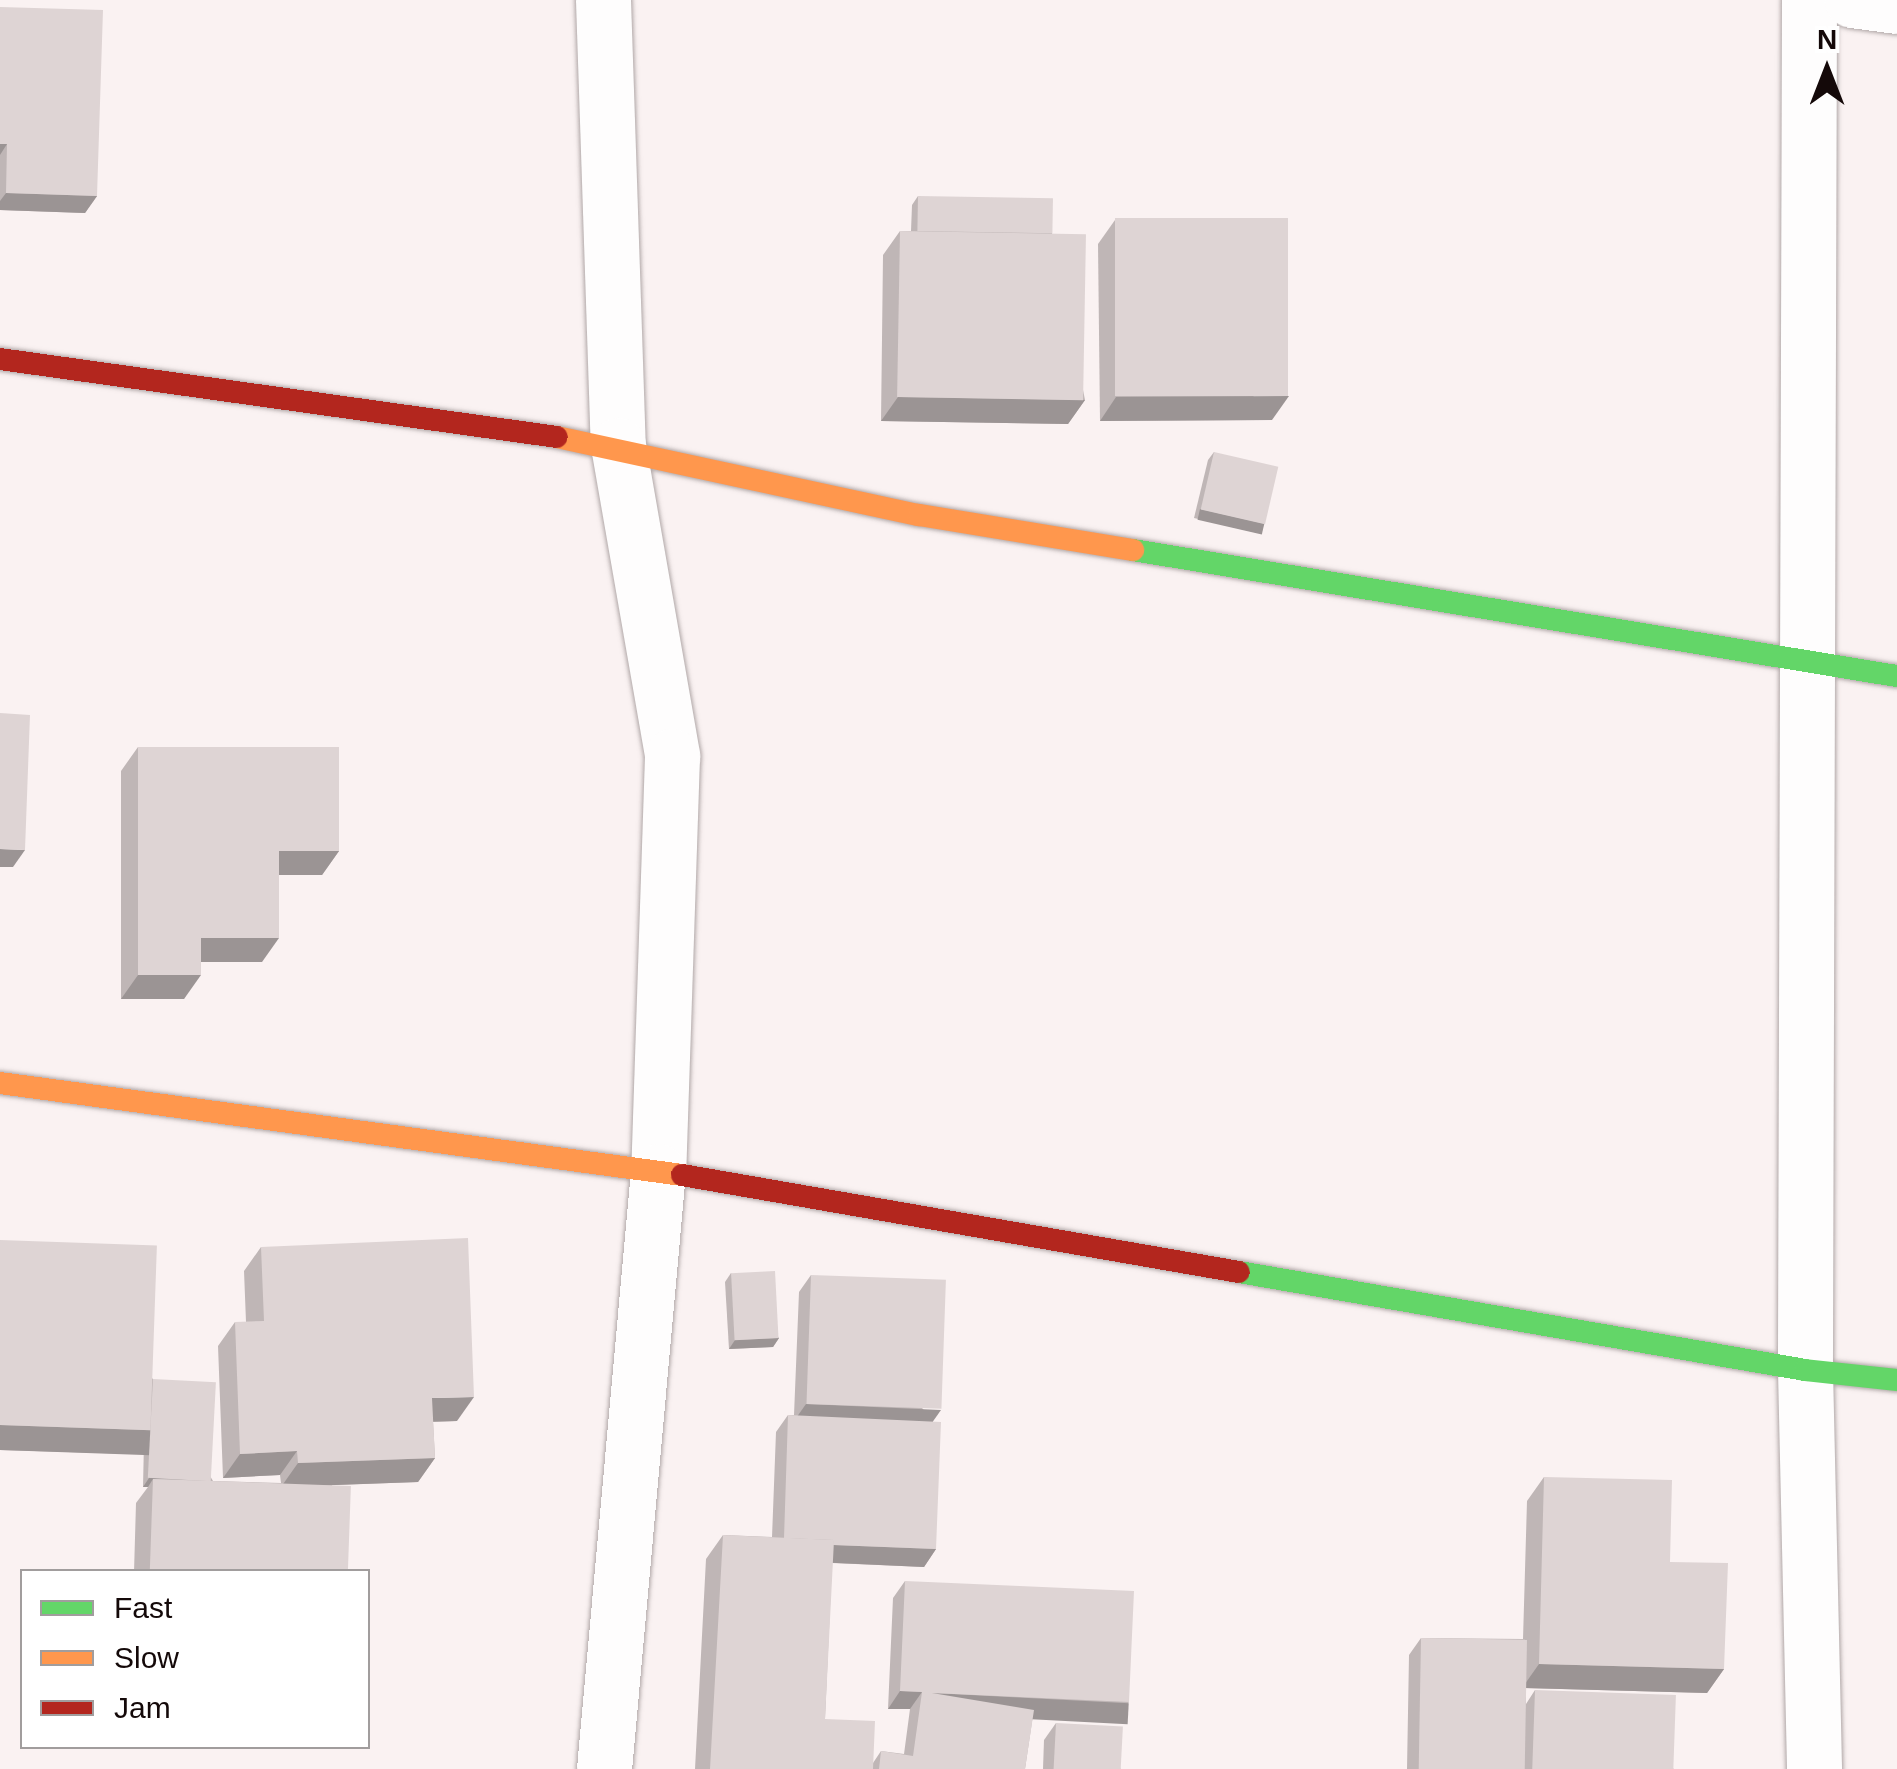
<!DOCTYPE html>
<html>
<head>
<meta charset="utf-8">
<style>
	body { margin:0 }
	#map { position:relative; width:1897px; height:1769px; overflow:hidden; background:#faf2f2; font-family:Helvetica,sans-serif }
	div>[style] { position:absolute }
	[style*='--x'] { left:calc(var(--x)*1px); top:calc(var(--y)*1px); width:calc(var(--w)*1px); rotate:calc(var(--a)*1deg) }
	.roads { filter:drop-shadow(0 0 2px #b1a8a8) drop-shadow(0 0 2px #b1a8a8) }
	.street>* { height:55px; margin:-27.5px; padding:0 27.5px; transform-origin:27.5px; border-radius:27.5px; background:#fefdfd }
	.fast>* { height:22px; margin:-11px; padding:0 11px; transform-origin:11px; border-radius:11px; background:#63d668 }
	.slow>* { height:22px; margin:-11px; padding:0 11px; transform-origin:11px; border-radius:11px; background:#ff974d }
	.jam>* { height:22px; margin:-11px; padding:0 11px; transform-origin:11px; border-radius:11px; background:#b3261e }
	.wall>* { inset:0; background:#bfb6b6 }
	.shaded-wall>* { inset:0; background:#9b9494; transform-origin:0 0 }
	.building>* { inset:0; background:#ded4d4; transform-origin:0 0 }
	span { translate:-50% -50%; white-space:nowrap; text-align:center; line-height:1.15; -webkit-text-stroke:8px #fff; paint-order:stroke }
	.legend { position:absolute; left:20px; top:1569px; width:350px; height:180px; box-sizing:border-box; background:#fff; border:2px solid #a19d9d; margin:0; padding:12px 18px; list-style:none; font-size:30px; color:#140909 }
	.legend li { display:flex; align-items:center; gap:20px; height:50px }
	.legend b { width:50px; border:2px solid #a19d9d }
	.north { position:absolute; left:1777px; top:20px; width:100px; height:100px; -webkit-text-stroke:8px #fff; paint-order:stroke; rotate:0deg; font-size:28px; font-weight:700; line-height:40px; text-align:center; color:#140909 }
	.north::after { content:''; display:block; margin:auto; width:35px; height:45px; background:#140909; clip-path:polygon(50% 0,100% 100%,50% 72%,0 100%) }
</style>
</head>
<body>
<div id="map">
	<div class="roads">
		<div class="street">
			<i style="--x:603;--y:0;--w:445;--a:88.1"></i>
			<i style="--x:618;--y:445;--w:316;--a:80.1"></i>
			<i style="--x:672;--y:756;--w:415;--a:91.9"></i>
			<i style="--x:658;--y:1171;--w:600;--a:95.16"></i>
			<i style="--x:1809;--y:0;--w:1370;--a:90.17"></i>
			<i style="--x:1805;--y:1370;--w:399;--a:88.7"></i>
			<i style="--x:1852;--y:0;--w:45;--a:7.6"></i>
		</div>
		<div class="fast">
			<i style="--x:1133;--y:550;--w:774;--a:9.37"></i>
			<i style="--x:1239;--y:1272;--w:574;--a:9.82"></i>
			<i style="--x:1805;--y:1370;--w:93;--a:6.2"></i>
		</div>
		<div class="slow">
			<i style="--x:557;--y:437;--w:370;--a:12.2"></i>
			<i style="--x:919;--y:515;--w:217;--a:9.3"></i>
			<i style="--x:0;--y:1083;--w:688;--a:7.68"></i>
		</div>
		<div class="jam">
			<i style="--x:0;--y:359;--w:562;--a:7.97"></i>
			<i style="--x:682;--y:1175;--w:565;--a:9.88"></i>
		</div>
	</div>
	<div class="wall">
		<i style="clip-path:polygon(0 7px,97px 196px,85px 213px,0 210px)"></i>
		<i style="clip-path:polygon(918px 196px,1052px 233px,1085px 400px,1068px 424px,881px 421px,883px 255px,900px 231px,911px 231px,912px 205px)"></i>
		<i style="clip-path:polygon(1115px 220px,1272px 420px,1100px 421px,1098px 244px)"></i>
		<i style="clip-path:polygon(1214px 452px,1264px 524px,1258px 533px,1194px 518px,1208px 460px)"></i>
		<i style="clip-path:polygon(138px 747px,339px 851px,322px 875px,279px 875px,262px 962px,201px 962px,184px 999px,121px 999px,121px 771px)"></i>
		<i style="clip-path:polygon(0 1240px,153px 1379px,213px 1481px,281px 1483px,280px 1475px,223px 1478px,218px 1346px,235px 1322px,246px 1322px,244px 1271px,261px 1247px,457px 1421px,433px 1422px,435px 1458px,418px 1482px,332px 1485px,347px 1572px,134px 1572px,136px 1503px,148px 1487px,143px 1487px,144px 1441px,135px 1454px,0 1450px)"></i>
		<i style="clip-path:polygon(731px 1273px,779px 1338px,773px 1347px,729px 1349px,725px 1282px)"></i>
		<i style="clip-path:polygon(811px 1275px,933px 1421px,936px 1549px,924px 1567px,832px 1563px,825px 1719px,873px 1763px,881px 1751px,904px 1754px,910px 1709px,888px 1709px,893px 1598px,905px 1581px,1129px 1702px,1117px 1719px,1033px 1715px,1025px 1769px,695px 1769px,706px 1559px,723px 1535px,772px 1537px,776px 1432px,788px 1415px,794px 1415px,799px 1292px)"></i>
		<i style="clip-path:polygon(1544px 1477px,1670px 1562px,1724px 1669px,1707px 1693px,1526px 1688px,1526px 1704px,1535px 1690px,1674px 1769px,1407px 1769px,1409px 1655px,1421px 1638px,1523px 1639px,1527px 1501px)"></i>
		<i style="clip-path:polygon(1056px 1723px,1121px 1769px,1043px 1769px,1044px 1740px)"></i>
	</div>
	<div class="shaded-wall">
		<i style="clip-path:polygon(0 144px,7px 144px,0 155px)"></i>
		<i style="clip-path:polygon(6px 193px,97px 196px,85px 213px,0 210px,0 201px)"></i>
		<i style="clip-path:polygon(1289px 396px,1272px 420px,1100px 421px,1116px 397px)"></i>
		<i style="clip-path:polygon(898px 397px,1085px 400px,1068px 424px,881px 421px)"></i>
		<i style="left:1200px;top:509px;width:66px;height:11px;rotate:13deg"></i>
		<i style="clip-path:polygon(0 849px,25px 850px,13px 867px,0 867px)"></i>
		<i style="clip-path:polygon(279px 851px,339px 851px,322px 875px,262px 875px)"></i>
		<i style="clip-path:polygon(201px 938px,279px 938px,262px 962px,184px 962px)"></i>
		<i style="clip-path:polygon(138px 975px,201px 975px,184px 999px,121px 999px)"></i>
		<i style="clip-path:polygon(779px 1338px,773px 1347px,729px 1349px,735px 1340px)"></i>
		<i style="clip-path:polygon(474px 1397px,457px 1421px,416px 1422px,432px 1398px)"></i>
		<i style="clip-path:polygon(806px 1404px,941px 1410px,929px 1427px,794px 1421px)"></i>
		<i style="left:0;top:1425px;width:152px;height:25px;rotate:2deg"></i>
		<i style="clip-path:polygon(297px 1451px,280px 1475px,223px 1478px,240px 1454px)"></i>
		<i style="clip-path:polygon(435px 1458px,418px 1482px,281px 1487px,298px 1463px)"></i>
		<i style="clip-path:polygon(149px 1478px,213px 1480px,153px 1479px,148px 1487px,143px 1487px)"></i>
		<i style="clip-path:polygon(783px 1543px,936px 1549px,924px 1567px,771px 1560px)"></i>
		<i style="clip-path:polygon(1539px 1664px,1724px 1669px,1707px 1693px,1522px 1688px)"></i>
		<i style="clip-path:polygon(900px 1691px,922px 1692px,910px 1709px,888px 1709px)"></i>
		<i style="left:932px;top:1693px;width:197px;height:21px;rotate:3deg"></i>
	</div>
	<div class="building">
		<i style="clip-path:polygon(0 7px,103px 10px,97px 196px,6px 193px,7px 144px,0 144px)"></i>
		<i style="left:918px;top:196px;width:135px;height:35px;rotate:1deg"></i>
		<i style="left:1288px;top:218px;width:178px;height:173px;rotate:90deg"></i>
		<i style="left:900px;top:231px;width:186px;height:166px;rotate:1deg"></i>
		<i style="left:1214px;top:452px;width:66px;height:59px;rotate:13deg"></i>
		<i style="clip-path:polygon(0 713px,30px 715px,25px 850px,0 849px)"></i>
		<i style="clip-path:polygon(138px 747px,339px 747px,339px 851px,279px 851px,279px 938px,201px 938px,201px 975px,138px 975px)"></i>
		<i style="clip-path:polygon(468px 1238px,474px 1397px,432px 1398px,435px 1458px,298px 1463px,297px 1451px,240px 1454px,235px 1322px,264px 1321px,261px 1247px)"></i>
		<i style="left:0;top:1240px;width:157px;height:185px;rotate:2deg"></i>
		<i style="left:775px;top:1271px;width:67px;height:44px;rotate:87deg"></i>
		<i style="left:811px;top:1275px;width:135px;height:129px;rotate:2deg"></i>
		<i style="left:153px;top:1379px;width:63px;height:99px;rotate:3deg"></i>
		<i style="clip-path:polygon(788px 1415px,941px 1422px,936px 1549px,833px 1545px,834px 1540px,784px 1538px)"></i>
		<i style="clip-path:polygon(1544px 1477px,1672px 1480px,1670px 1562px,1728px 1563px,1724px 1669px,1539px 1664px)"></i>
		<i style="left:153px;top:1479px;width:198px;height:93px;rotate:2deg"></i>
		<i style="clip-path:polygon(723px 1535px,834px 1540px,825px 1719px,875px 1721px,873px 1769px,710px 1769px)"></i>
		<i style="clip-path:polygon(905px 1581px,1134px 1591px,1129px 1702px,932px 1693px,1034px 1710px,1025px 1769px,879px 1769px,881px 1751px,913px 1756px,922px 1692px,900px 1691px)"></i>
		<i style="left:1421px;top:1638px;width:106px;height:131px;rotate:1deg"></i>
		<i style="left:1535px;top:1690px;width:141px;height:79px;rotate:2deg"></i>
		<i style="left:1056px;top:1723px;width:67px;height:46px;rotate:3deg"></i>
	</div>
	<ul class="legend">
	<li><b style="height:12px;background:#63d668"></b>Fast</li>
	<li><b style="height:12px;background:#ff974d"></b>Slow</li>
	<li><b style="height:12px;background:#b3261e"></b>Jam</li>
	</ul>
	<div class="north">N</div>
</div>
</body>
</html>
